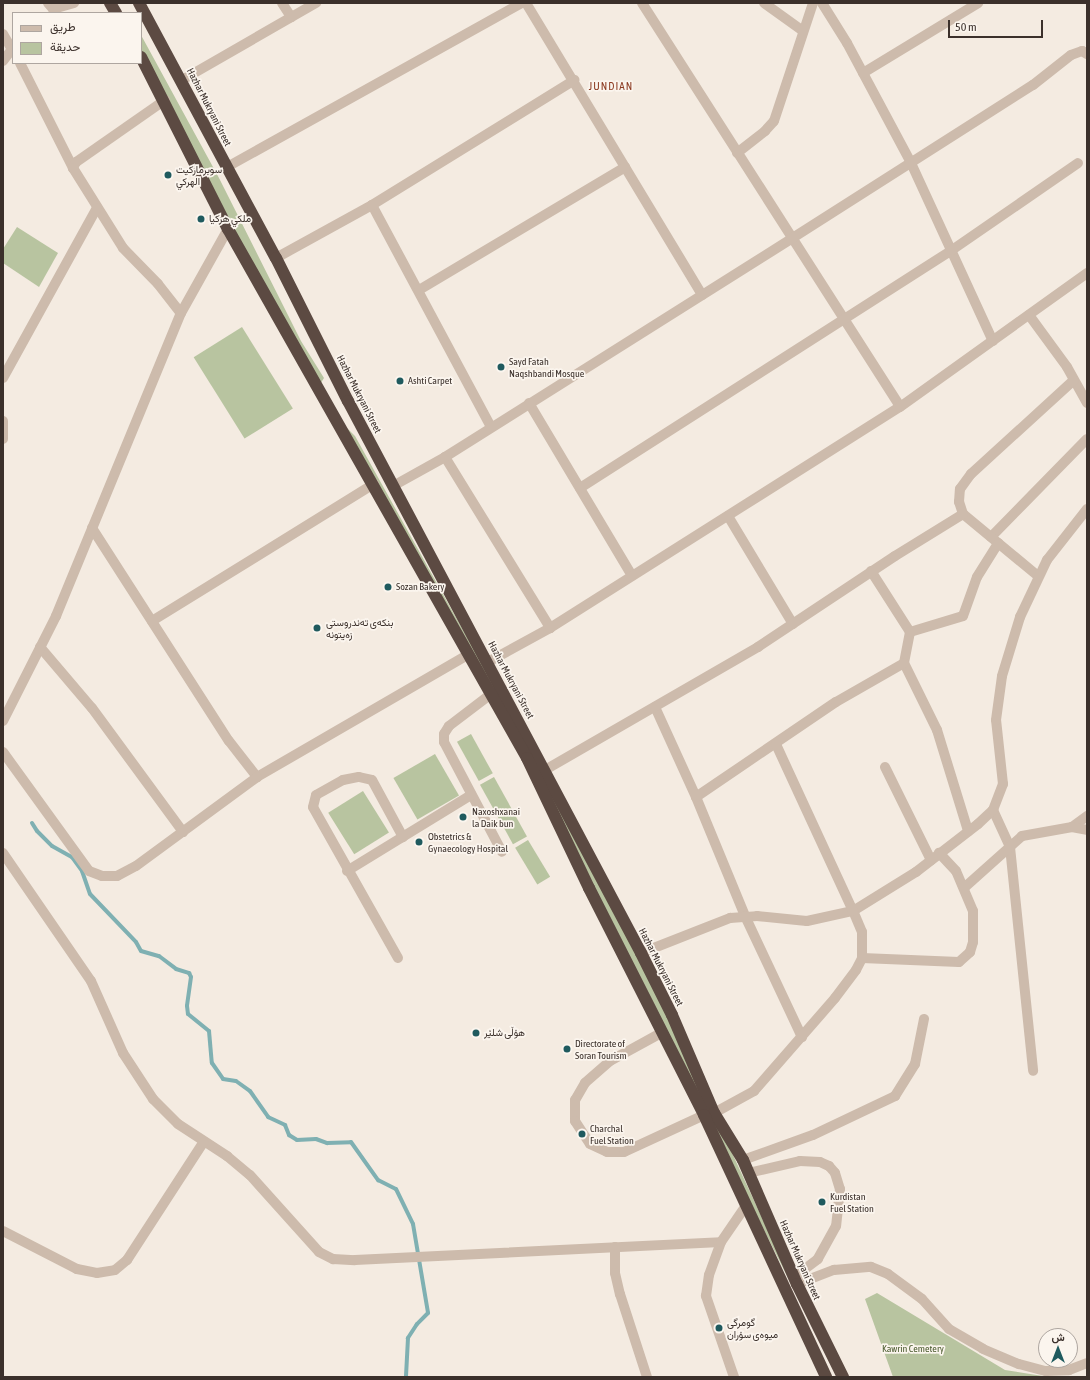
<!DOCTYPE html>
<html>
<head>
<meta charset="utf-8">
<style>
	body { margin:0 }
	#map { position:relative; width:1090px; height:1380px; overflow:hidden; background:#f4ebe1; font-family:"Asap Condensed",Vazirmatn,sans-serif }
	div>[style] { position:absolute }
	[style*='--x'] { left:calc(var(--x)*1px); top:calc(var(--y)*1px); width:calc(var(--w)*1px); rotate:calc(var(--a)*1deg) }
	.green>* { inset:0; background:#b8c4a0; transform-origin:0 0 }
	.stream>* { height:4px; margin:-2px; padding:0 2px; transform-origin:2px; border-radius:2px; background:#7fb0b2 }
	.minor>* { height:10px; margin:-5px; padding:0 5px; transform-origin:5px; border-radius:5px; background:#cdbbac }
	.highway>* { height:12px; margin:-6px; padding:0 6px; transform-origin:6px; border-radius:6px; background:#5c4a42 }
	.dots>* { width:11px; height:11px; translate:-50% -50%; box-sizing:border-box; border:2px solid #fbf5ee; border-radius:50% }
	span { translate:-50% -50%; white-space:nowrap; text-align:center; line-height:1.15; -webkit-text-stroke:3.5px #fbf5ee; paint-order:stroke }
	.street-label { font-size:10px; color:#3b302b }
	.poi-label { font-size:10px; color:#3b302b }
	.left { translate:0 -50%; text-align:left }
	.park-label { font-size:10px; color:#4a5a2e }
	.neighbourhood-label { font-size:11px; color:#8c3b22; letter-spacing:1px }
	.frame { position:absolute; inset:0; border:4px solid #3b302b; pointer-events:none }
	.legend { position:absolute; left:12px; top:12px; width:130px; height:52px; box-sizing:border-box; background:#fbf5ee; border:1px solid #aea6a0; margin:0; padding:5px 7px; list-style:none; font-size:12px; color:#3b302b }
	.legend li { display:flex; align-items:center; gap:8px; height:20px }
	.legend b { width:20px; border:1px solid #aea6a0 }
	.north { position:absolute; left:1038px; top:1328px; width:40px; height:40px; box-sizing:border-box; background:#fbf5ee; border:1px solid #aea6a0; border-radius:50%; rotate:0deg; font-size:11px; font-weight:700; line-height:16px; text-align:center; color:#3b302b }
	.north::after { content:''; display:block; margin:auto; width:14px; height:18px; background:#1f5a5e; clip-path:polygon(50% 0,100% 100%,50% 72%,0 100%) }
	.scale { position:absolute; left:948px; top:20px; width:95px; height:18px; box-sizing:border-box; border:2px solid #3b302b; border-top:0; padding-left:5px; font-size:12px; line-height:14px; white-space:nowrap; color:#3b302b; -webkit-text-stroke:3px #fbf5ee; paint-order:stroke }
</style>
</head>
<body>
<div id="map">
	<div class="green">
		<i style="clip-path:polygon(141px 35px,219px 178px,301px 341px,324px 378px,319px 386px,315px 384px,141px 50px)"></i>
		<i style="clip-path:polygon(17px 227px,58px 253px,39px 287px,3px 263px,3px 249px)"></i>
		<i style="left:242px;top:327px;width:96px;height:57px;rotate:58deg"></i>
		<i style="clip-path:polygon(346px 427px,355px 436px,583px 846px,691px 1064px,811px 1324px,584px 870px)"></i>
		<i style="left:471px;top:734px;width:45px;height:16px;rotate:61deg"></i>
		<i style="left:435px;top:754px;width:48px;height:48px;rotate:60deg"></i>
		<i style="left:494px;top:777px;width:68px;height:16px;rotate:61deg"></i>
		<i style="left:363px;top:791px;width:49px;height:41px;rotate:58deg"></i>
		<i style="left:528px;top:840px;width:43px;height:15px;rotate:59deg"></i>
		<i style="clip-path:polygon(877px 1293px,1005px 1370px,1049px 1377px,893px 1377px,865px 1299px)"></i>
	</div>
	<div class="stream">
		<i style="--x:32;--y:823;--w:9;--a:58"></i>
		<i style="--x:37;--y:831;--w:21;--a:45"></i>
		<i style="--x:52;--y:846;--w:23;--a:29"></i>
		<i style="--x:72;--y:857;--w:17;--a:54"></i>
		<i style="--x:82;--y:871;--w:24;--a:71"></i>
		<i style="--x:90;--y:894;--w:66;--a:46.2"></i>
		<i style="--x:136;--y:942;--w:10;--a:61"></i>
		<i style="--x:141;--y:951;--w:19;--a:16"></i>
		<i style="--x:159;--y:956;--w:21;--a:37"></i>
		<i style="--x:176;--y:969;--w:14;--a:17"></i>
		<i style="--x:189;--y:973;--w:4;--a:63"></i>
		<i style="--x:191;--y:977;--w:29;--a:98"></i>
		<i style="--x:187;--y:1006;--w:8;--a:83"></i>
		<i style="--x:188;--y:1014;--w:27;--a:39"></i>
		<i style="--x:209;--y:1031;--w:32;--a:85"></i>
		<i style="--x:212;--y:1063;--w:19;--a:55"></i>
		<i style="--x:223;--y:1079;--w:13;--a:9"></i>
		<i style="--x:236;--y:1081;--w:17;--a:36"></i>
		<i style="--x:250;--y:1091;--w:32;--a:55"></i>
		<i style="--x:268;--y:1117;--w:19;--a:25"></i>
		<i style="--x:285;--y:1125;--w:11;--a:68"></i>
		<i style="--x:289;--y:1135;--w:9;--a:32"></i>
		<i style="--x:297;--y:1140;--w:19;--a:-3"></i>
		<i style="--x:316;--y:1139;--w:12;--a:20"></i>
		<i style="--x:327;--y:1143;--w:24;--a:-2"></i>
		<i style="--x:351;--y:1142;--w:47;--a:54.6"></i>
		<i style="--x:378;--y:1180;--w:20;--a:27"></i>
		<i style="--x:396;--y:1189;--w:39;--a:64"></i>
		<i style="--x:413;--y:1224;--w:90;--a:80.4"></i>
		<i style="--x:428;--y:1313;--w:16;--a:135"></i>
		<i style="--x:417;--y:1324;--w:17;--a:123"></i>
		<i style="--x:408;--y:1338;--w:39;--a:93"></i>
	</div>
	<div class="minor">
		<i style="--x:48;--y:3;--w:8;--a:50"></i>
		<i style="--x:53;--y:9;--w:22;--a:-16"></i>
		<i style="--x:282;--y:3;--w:17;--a:57"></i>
		<i style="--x:526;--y:3;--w:341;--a:58.9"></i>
		<i style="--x:642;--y:3;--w:479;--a:57.4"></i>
		<i style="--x:764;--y:3;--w:48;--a:35.7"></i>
		<i style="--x:822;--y:3;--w:47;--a:58"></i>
		<i style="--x:847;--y:43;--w:136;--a:61.9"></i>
		<i style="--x:911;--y:163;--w:196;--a:65.3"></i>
		<i style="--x:3;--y:34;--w:20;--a:60"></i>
		<i style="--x:3;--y:61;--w:15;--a:-53"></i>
		<i style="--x:20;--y:63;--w:118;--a:63.2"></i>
		<i style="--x:863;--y:73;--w:135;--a:-31.3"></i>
		<i style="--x:182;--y:80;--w:155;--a:-29.9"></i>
		<i style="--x:165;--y:100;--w:108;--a:145.1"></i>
		<i style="--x:76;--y:162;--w:7;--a:117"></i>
		<i style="--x:73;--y:168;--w:94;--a:58"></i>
		<i style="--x:123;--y:248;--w:50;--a:45.8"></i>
		<i style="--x:158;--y:284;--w:37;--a:52"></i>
		<i style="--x:737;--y:153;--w:36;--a:-38"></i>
		<i style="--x:765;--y:131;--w:13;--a:-48"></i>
		<i style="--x:774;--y:121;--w:124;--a:-71.7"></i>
		<i style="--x:227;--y:167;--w:338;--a:-29.1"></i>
		<i style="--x:372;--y:205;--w:252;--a:61.8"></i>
		<i style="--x:276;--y:258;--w:110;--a:-28.9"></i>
		<i style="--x:372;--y:205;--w:238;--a:-31.7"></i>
		<i style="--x:419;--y:290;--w:240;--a:-30.8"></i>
		<i style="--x:1029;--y:315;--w:64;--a:53.8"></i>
		<i style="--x:1067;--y:367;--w:41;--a:60.9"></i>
		<i style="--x:3;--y:378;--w:194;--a:-61.1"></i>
		<i style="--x:529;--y:403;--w:201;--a:59.2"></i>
		<i style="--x:3;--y:421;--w:18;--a:90"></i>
		<i style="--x:445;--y:457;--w:201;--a:58.4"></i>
		<i style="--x:393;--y:486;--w:60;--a:-29.1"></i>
		<i style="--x:445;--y:457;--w:409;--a:-32.2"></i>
		<i style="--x:791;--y:239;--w:287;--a:-32.5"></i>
		<i style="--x:1033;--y:85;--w:48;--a:-38.3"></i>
		<i style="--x:1071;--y:55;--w:12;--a:-20"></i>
		<i style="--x:1082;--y:51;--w:6;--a:31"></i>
		<i style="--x:580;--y:488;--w:442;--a:-32.6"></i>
		<i style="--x:952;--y:250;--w:153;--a:-34.6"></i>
		<i style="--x:728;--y:516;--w:126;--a:59"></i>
		<i style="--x:92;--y:528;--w:253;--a:57.3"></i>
		<i style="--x:229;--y:741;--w:46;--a:52.1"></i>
		<i style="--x:257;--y:777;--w:245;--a:-30.1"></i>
		<i style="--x:991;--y:537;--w:137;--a:-45.6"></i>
		<i style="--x:871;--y:571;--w:72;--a:57.4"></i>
		<i style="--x:910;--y:632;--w:32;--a:101"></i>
		<i style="--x:904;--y:663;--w:75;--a:63.8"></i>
		<i style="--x:937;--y:730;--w:106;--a:72.9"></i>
		<i style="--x:1038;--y:576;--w:97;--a:-140.4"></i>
		<i style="--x:963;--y:514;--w:13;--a:-108"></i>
		<i style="--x:959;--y:502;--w:13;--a:-86"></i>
		<i style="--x:960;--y:489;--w:19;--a:-54"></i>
		<i style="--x:971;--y:474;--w:139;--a:-42.4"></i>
		<i style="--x:152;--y:621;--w:261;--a:-31.7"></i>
		<i style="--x:910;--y:632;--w:55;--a:-16.8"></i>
		<i style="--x:963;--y:616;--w:41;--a:-70.3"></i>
		<i style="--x:977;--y:577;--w:40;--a:-58"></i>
		<i style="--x:40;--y:647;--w:80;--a:49.6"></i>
		<i style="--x:92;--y:708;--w:154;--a:53.7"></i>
		<i style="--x:488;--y:662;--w:71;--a:-28.7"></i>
		<i style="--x:550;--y:628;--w:414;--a:-32.3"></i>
		<i style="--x:900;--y:407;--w:230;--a:-35.6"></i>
		<i style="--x:491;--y:694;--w:53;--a:142.7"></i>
		<i style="--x:449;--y:726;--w:9;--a:122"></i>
		<i style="--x:444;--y:734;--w:8;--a:90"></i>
		<i style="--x:444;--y:742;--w:124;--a:62.2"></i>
		<i style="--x:655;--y:707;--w:99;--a:65.5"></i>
		<i style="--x:696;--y:797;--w:129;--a:67.6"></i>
		<i style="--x:745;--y:916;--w:134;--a:64.8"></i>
		<i style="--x:3;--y:721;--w:118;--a:-63.2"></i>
		<i style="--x:56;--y:616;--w:328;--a:-67.6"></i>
		<i style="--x:181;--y:313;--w:96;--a:-60.8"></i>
		<i style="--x:3;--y:752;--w:147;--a:54.1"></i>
		<i style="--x:89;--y:871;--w:14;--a:21"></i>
		<i style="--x:102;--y:876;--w:15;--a:0"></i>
		<i style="--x:117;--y:876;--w:21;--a:-28"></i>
		<i style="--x:136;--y:866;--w:150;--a:-36.3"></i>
		<i style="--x:885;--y:767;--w:104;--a:63.7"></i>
		<i style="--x:545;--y:770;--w:246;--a:-30"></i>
		<i style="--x:758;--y:647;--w:164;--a:-33.6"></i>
		<i style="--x:895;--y:556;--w:80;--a:-31.7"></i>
		<i style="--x:696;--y:797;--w:169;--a:-34.2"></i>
		<i style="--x:836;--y:702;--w:78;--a:-29.8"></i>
		<i style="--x:993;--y:810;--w:41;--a:65.3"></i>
		<i style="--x:1010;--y:847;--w:225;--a:84.1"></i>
		<i style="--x:1072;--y:827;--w:19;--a:-36"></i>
		<i style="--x:3;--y:853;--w:155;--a:55.5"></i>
		<i style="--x:91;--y:981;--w:79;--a:66"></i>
		<i style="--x:123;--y:1053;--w:55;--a:56.9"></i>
		<i style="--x:153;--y:1099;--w:35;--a:45"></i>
		<i style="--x:178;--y:1124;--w:59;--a:33.1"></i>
		<i style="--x:227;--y:1156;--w:30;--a:40"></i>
		<i style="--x:250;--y:1175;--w:103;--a:48.1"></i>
		<i style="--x:319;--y:1252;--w:16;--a:27"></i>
		<i style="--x:333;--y:1259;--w:22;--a:3"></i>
		<i style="--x:355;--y:1260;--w:366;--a:-2.8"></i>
		<i style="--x:347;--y:871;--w:145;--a:-31.5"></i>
		<i style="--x:965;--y:887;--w:76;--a:-41.8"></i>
		<i style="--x:1022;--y:836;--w:51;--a:-10.2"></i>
		<i style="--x:1072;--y:827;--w:15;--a:11"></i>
		<i style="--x:641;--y:953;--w:96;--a:-21.5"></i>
		<i style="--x:730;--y:918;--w:27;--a:-4"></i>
		<i style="--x:757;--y:916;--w:50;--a:5.7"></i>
		<i style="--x:807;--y:921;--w:47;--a:-12.3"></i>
		<i style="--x:853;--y:911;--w:74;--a:-31.8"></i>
		<i style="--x:916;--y:872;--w:78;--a:-37.7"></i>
		<i style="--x:978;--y:824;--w:21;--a:-43"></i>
		<i style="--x:993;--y:810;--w:28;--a:-69"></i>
		<i style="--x:1003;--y:784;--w:64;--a:-96.2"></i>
		<i style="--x:996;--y:720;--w:44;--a:-82.2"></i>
		<i style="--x:1002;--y:676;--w:62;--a:-73"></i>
		<i style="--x:1020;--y:617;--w:63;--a:-64.7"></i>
		<i style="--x:1047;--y:560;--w:65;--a:-51.9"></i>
		<i style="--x:398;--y:958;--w:173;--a:-119.4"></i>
		<i style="--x:313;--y:807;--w:12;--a:-76"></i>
		<i style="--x:316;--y:795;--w:31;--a:-29"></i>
		<i style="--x:343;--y:780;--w:16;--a:-11"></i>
		<i style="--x:359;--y:777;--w:13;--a:13"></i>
		<i style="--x:372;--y:780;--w:65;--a:61.5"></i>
		<i style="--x:862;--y:958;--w:97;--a:2.4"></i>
		<i style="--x:959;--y:962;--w:15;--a:-42"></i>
		<i style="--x:970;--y:952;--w:10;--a:-73"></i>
		<i style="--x:973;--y:942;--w:31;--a:-90"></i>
		<i style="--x:973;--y:911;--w:43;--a:-113"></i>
		<i style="--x:956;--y:871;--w:25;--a:-133"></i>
		<i style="--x:661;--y:1033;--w:58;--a:151.2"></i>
		<i style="--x:610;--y:1061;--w:33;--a:139"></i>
		<i style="--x:585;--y:1083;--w:20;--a:120"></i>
		<i style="--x:575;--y:1100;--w:21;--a:90"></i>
		<i style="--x:575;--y:1121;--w:27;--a:57"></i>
		<i style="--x:590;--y:1144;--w:19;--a:25"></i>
		<i style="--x:607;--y:1152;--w:17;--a:0"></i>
		<i style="--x:624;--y:1152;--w:88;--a:-24.8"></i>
		<i style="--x:714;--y:1113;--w:46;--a:-28.8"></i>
		<i style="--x:754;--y:1091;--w:123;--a:-48.9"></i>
		<i style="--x:835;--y:998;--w:35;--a:-53"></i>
		<i style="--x:856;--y:970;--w:13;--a:-63"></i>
		<i style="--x:862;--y:958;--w:26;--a:-90"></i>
		<i style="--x:862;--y:932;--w:23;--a:-113"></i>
		<i style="--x:853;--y:911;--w:184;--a:-114.8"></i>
		<i style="--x:743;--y:1160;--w:74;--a:-19.7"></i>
		<i style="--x:813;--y:1135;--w:91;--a:-25.4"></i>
		<i style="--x:895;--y:1096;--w:38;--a:-58"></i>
		<i style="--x:915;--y:1064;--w:46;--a:-78.7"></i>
		<i style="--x:748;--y:1173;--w:53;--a:-13"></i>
		<i style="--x:800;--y:1161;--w:20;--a:3"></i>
		<i style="--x:820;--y:1162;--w:10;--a:24"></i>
		<i style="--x:829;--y:1166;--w:9;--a:49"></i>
		<i style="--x:835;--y:1173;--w:17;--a:73"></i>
		<i style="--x:840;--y:1189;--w:37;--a:96"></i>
		<i style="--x:836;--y:1226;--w:38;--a:119"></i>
		<i style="--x:818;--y:1259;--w:30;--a:143"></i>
		<i style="--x:3;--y:1231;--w:83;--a:27.2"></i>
		<i style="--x:77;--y:1269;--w:20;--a:11"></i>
		<i style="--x:97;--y:1273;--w:18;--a:-9"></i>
		<i style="--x:115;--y:1270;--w:16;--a:-40"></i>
		<i style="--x:127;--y:1260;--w:140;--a:-57"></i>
		<i style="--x:615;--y:1247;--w:26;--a:90"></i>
		<i style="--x:615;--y:1273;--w:22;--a:77"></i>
		<i style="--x:620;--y:1294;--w:87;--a:72"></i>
		<i style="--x:797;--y:1284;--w:40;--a:-21"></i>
		<i style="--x:834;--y:1270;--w:37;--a:-5"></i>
		<i style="--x:871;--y:1267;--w:18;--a:22"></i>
		<i style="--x:888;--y:1274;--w:42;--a:36.3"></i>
		<i style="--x:922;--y:1299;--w:40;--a:48"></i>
		<i style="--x:949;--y:1329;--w:39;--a:30"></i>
		<i style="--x:983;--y:1349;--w:39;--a:23"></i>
		<i style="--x:1019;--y:1364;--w:28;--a:15"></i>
		<i style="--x:1046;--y:1371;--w:23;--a:-2"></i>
		<i style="--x:1069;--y:1370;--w:19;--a:-21"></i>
		<i style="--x:734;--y:1377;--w:86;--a:-109.1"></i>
		<i style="--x:706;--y:1296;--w:21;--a:-82"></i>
		<i style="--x:709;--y:1275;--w:35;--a:-70"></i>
		<i style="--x:721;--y:1242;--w:42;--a:-55.6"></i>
	</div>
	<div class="highway">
		<i style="--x:110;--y:3;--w:12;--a:59"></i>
		<i style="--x:139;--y:3;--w:289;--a:61.8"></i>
		<i style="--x:276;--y:258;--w:160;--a:63.3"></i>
		<i style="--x:348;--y:401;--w:625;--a:62.04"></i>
		<i style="--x:641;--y:953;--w:69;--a:63.4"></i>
		<i style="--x:672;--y:1015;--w:107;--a:66.8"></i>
		<i style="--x:714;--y:1113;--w:55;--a:58.3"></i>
		<i style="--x:743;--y:1160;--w:135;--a:66.5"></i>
		<i style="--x:797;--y:1284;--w:104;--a:63.7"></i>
		<i style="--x:141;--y:57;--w:193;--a:63.2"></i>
		<i style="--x:228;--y:229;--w:608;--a:60.52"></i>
		<i style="--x:527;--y:758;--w:144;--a:64.5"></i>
		<i style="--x:589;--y:888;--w:254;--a:63.1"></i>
		<i style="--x:704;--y:1115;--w:289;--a:65"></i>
	</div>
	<div class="dots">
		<i style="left:168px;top:175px;background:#1f5a5e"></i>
		<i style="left:201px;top:219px;background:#1f5a5e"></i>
		<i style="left:501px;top:367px;background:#1f5a5e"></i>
		<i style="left:400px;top:381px;background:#1f5a5e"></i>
		<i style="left:388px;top:587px;background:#1f5a5e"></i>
		<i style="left:317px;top:628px;background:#1f5a5e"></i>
		<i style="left:463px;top:817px;background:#1f5a5e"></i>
		<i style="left:419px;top:842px;background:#1f5a5e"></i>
		<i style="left:476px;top:1033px;background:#1f5a5e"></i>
		<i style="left:567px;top:1049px;background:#1f5a5e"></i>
		<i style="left:582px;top:1134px;background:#1f5a5e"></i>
		<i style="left:822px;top:1202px;background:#1f5a5e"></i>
		<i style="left:719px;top:1328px;background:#1f5a5e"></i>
	</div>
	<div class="street-label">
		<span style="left:209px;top:107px;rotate:63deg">Hazhar Mukryani Street</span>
		<span style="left:359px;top:394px;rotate:63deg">Hazhar Mukryani Street</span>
		<span style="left:511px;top:680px;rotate:62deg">Hazhar Mukryani Street</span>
		<span style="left:661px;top:967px;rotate:63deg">Hazhar Mukryani Street</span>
		<span style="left:800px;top:1260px;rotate:66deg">Hazhar Mukryani Street</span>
	</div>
	<div class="poi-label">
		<span class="left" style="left:176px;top:175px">سوبرماركيت<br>الهركي</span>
		<span class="left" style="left:209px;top:219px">ملكي هركيا</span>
		<span class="left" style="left:509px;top:367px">Sayd Fatah<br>Naqshbandi Mosque</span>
		<span class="left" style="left:408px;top:381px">Ashti Carpet</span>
		<span class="left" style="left:396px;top:587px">Sozan Bakery</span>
		<span class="left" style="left:326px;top:628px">بنکەی تەندروستی<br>زەیتونە</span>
		<span class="left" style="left:472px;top:817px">Naxoshxanai<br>la Daik bun</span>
		<span class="left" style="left:428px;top:842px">Obstetrics &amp;<br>Gynaecology Hospital</span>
		<span class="left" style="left:484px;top:1033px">هۆڵی شلێر</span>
		<span class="left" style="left:575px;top:1049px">Directorate of<br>Soran Tourism</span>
		<span class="left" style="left:590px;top:1134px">Charchal<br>Fuel Station</span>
		<span class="left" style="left:830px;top:1202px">Kurdistan<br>Fuel Station</span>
		<span class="left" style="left:727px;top:1328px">گومرگی<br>میوەی سۆران</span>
	</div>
	<div class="park-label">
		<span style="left:913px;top:1349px">Kawrin Cemetery</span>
	</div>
	<div class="neighbourhood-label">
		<span style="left:611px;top:86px">JUNDIAN</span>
	</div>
	<div class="frame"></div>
	<ul class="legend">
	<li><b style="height:5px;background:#cdbbac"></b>طريق</li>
	<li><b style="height:11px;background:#b8c4a0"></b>حديقة</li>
	</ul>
	<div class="north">ش</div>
	<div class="scale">50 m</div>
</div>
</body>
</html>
